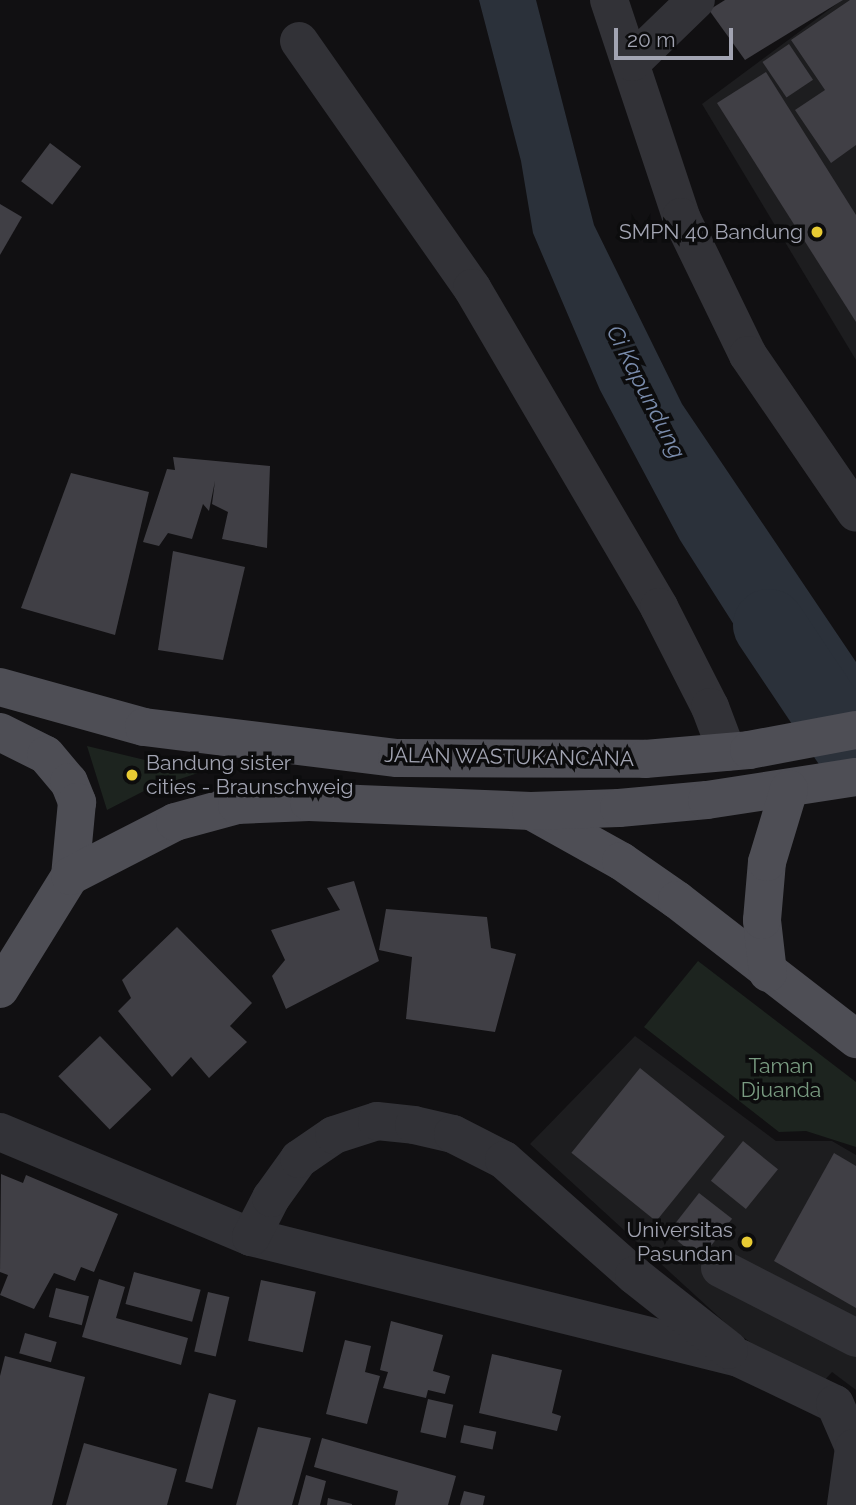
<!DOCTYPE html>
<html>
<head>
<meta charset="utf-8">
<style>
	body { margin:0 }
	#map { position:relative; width:856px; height:1505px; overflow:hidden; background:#111012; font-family:Raleway,sans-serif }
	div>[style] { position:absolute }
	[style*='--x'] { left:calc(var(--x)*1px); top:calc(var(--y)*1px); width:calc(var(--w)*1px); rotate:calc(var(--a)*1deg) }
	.built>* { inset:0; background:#1d1d1f }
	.green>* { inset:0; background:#1d241f }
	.water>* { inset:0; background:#2b313a }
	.river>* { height:72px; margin:-36px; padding:0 36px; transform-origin:36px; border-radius:36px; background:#2b313a }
	.building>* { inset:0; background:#403f45; transform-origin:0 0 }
	.minor>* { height:38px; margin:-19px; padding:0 19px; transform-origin:19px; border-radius:19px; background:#323237 }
	.major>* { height:38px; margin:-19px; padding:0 19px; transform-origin:19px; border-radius:19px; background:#4e4e55 }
	.dots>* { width:19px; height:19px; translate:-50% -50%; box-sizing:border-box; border:4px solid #0c0c0d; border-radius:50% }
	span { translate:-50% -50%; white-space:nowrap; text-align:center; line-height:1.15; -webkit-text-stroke:7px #0c0c0d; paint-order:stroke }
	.poi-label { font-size:21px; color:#a2a4b2 }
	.right { translate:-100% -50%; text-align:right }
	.left { translate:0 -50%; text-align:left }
	.street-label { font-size:21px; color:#a2a4b2 }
	.park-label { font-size:21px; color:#7a9c82 }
	.water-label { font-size:23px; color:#7a8cac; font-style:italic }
	.scale { position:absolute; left:614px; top:28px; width:119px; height:32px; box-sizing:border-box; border:4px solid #a2a4b2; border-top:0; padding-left:9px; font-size:21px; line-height:24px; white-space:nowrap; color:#a2a4b2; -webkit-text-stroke:5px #0c0c0d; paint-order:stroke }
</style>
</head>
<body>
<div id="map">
	<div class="built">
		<i style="clip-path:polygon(842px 0,856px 0,856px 360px,702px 104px)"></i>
		<i style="clip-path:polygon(635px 1036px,776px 1141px,832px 1141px,856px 1155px,856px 1390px,832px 1372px,816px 1390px,732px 1329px,530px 1144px)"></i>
	</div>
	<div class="green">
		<i style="clip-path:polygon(87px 746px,174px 767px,204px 771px,144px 791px,107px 810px)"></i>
		<i style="clip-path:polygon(698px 961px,856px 1082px,856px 1147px,806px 1131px,779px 1132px,644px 1027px)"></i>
	</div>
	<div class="water">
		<i style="clip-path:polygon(479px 0,536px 0,594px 225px,682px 404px,856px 662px,856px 704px,790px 713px,680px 540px,600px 390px,533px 233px,521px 161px)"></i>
	</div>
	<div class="river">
		<i style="--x:769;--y:625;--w:156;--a:56.2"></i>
	</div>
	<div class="building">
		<i style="clip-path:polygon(725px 0,843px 0,745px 60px,709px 10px)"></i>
		<i style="clip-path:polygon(850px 0,856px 0,856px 145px,831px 163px,795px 110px,825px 90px,791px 40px)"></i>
		<i style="left:789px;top:44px;width:43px;height:32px;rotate:56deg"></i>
		<i style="clip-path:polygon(766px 72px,856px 215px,856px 322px,717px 103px)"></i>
		<i style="left:50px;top:143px;width:39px;height:48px;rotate:37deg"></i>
		<i style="clip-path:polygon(0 204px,22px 217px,0 255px)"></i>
		<i style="clip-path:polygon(173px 457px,270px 466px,267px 548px,222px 539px,228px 512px,212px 504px,215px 481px,209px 511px,203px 504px,192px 539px,168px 533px,159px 546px,143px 542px,167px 469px,175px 470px)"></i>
		<i style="clip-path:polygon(71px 473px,149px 492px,115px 635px,21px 608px)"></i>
		<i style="clip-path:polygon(173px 551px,245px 567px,223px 660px,158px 650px)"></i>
		<i style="clip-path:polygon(354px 881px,379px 961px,286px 1009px,272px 976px,285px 960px,271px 930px,340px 910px,327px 888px)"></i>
		<i style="clip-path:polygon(386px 909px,487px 917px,491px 948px,516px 954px,495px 1032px,406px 1019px,412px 957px,379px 950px)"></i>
		<i style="clip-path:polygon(177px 927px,252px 1003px,230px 1026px,247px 1042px,209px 1078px,191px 1057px,172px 1077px,118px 1011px,131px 998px,122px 980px)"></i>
		<i style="left:100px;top:1036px;width:74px;height:58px;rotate:46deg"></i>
		<i style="left:640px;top:1068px;width:109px;height:109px;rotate:39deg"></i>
		<i style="left:743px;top:1141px;width:45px;height:51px;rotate:39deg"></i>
		<i style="clip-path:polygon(834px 1153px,856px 1166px,856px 1308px,774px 1261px)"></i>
		<i style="clip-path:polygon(1px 1174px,23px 1183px,26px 1175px,118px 1214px,94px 1272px,81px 1267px,75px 1281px,54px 1273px,34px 1309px,0 1295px,8px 1275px,0 1272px)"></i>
		<i style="left:699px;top:1193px;width:42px;height:51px;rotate:38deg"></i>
		<i style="left:134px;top:1272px;width:69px;height:33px;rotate:15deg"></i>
		<i style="clip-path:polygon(99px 1279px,125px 1287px,116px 1318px,188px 1338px,181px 1365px,82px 1337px)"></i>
		<i style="left:261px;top:1280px;width:56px;height:62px;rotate:12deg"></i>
		<i style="left:56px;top:1288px;width:34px;height:30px;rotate:14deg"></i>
		<i style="left:208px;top:1292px;width:22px;height:61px;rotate:13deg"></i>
		<i style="clip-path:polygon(391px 1321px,443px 1335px,433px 1371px,450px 1376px,445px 1394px,428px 1390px,426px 1398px,383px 1388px,388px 1372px,380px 1370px)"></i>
		<i style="left:25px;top:1333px;width:33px;height:21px;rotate:16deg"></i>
		<i style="clip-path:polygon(345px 1340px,371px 1346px,365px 1372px,380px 1376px,367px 1424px,326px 1414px)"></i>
		<i style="clip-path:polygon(492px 1354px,562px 1370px,552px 1413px,561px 1416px,557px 1431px,479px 1413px)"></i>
		<i style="clip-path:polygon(5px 1356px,85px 1377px,52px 1505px,0 1505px,0 1376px)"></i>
		<i style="left:209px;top:1393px;width:28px;height:92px;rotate:15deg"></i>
		<i style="left:428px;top:1399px;width:26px;height:34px;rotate:13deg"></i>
		<i style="left:464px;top:1425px;width:33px;height:18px;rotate:12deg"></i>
		<i style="clip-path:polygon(258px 1427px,311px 1438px,292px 1505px,236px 1505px)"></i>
		<i style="clip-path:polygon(322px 1438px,456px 1476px,448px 1505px,395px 1505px,398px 1491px,314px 1467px)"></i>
		<i style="clip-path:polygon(84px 1443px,177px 1469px,167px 1505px,66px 1505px)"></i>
		<i style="clip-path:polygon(306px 1475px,326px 1481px,320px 1505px,298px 1505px)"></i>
		<i style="clip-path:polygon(464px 1491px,485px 1496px,483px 1505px,460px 1505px)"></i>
		<i style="clip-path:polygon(328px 1498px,352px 1504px,352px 1505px,327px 1505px)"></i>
	</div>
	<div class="minor">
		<i style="--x:609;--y:0;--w:229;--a:71.6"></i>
		<i style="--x:681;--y:217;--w:153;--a:64.1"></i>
		<i style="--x:748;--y:355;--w:191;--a:55.6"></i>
		<i style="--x:299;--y:41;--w:302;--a:55"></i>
		<i style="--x:472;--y:288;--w:370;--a:59.6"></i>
		<i style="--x:659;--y:607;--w:112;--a:63"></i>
		<i style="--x:710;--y:707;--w:48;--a:69.3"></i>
		<i style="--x:632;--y:62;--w:89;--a:-44.1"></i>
		<i style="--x:0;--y:1132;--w:272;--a:22.7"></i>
		<i style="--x:251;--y:1237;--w:503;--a:13.93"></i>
		<i style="--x:739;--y:1358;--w:106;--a:25.6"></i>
		<i style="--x:835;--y:1404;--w:48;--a:66.6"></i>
		<i style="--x:854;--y:1448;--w:58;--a:98"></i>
		<i style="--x:251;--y:1237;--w:44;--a:-62.9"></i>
		<i style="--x:271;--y:1198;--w:48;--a:-54.3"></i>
		<i style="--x:299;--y:1159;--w:42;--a:-34.4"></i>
		<i style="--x:334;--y:1135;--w:45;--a:-18"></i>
		<i style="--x:377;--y:1121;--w:37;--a:6"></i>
		<i style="--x:414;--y:1125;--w:40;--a:13"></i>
		<i style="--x:453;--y:1134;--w:57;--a:27"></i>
		<i style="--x:504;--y:1160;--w:174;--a:41.5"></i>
		<i style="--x:634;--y:1275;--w:121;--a:38.3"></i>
		<i style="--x:720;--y:1268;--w:153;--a:27.2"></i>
	</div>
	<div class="major">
		<i style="--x:0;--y:687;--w:149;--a:15.5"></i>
		<i style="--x:144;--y:727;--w:255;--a:7"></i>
		<i style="--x:397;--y:758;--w:248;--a:0.2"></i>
		<i style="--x:645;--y:759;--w:104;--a:-4.9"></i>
		<i style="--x:749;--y:750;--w:109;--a:-10.6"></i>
		<i style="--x:0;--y:732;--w:51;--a:26.6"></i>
		<i style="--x:46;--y:755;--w:35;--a:50"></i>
		<i style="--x:69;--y:782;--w:22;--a:68"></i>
		<i style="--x:77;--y:802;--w:74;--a:95.4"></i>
		<i style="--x:70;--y:876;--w:133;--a:121.8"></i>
		<i style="--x:531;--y:811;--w:103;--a:29.1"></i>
		<i style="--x:621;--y:861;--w:68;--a:34.9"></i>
		<i style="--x:677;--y:900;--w:227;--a:37.8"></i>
		<i style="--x:70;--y:876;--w:118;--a:-27.2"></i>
		<i style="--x:175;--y:822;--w:64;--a:-15.3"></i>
		<i style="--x:237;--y:805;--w:72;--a:-2.4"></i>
		<i style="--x:309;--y:802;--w:222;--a:2.3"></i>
		<i style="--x:531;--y:811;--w:88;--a:-2"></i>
		<i style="--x:619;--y:808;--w:88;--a:-5.2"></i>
		<i style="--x:707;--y:800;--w:151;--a:-8.8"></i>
		<i style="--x:768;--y:973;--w:53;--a:-96.5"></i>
		<i style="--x:762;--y:920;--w:58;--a:-85.1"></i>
		<i style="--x:767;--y:862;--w:76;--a:-73.2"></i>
	</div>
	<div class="dots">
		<i style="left:817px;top:232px;background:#e8cb33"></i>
		<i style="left:132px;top:775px;background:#e8cb33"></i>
		<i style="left:747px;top:1242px;background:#e8cb33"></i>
	</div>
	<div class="poi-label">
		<span class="right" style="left:803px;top:232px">SMPN 40 Bandung</span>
		<span class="left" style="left:146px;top:775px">Bandung sister<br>cities - Braunschweig</span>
		<span class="right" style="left:733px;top:1242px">Universitas<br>Pasundan</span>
	</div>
	<div class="street-label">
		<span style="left:509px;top:757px;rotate:1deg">JALAN WASTUKANCANA</span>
	</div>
	<div class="park-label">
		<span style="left:781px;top:1078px">Taman<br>Djuanda</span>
	</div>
	<div class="water-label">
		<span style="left:646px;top:392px;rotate:63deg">Ci Kapundung</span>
	</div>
	<div class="scale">20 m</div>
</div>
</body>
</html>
